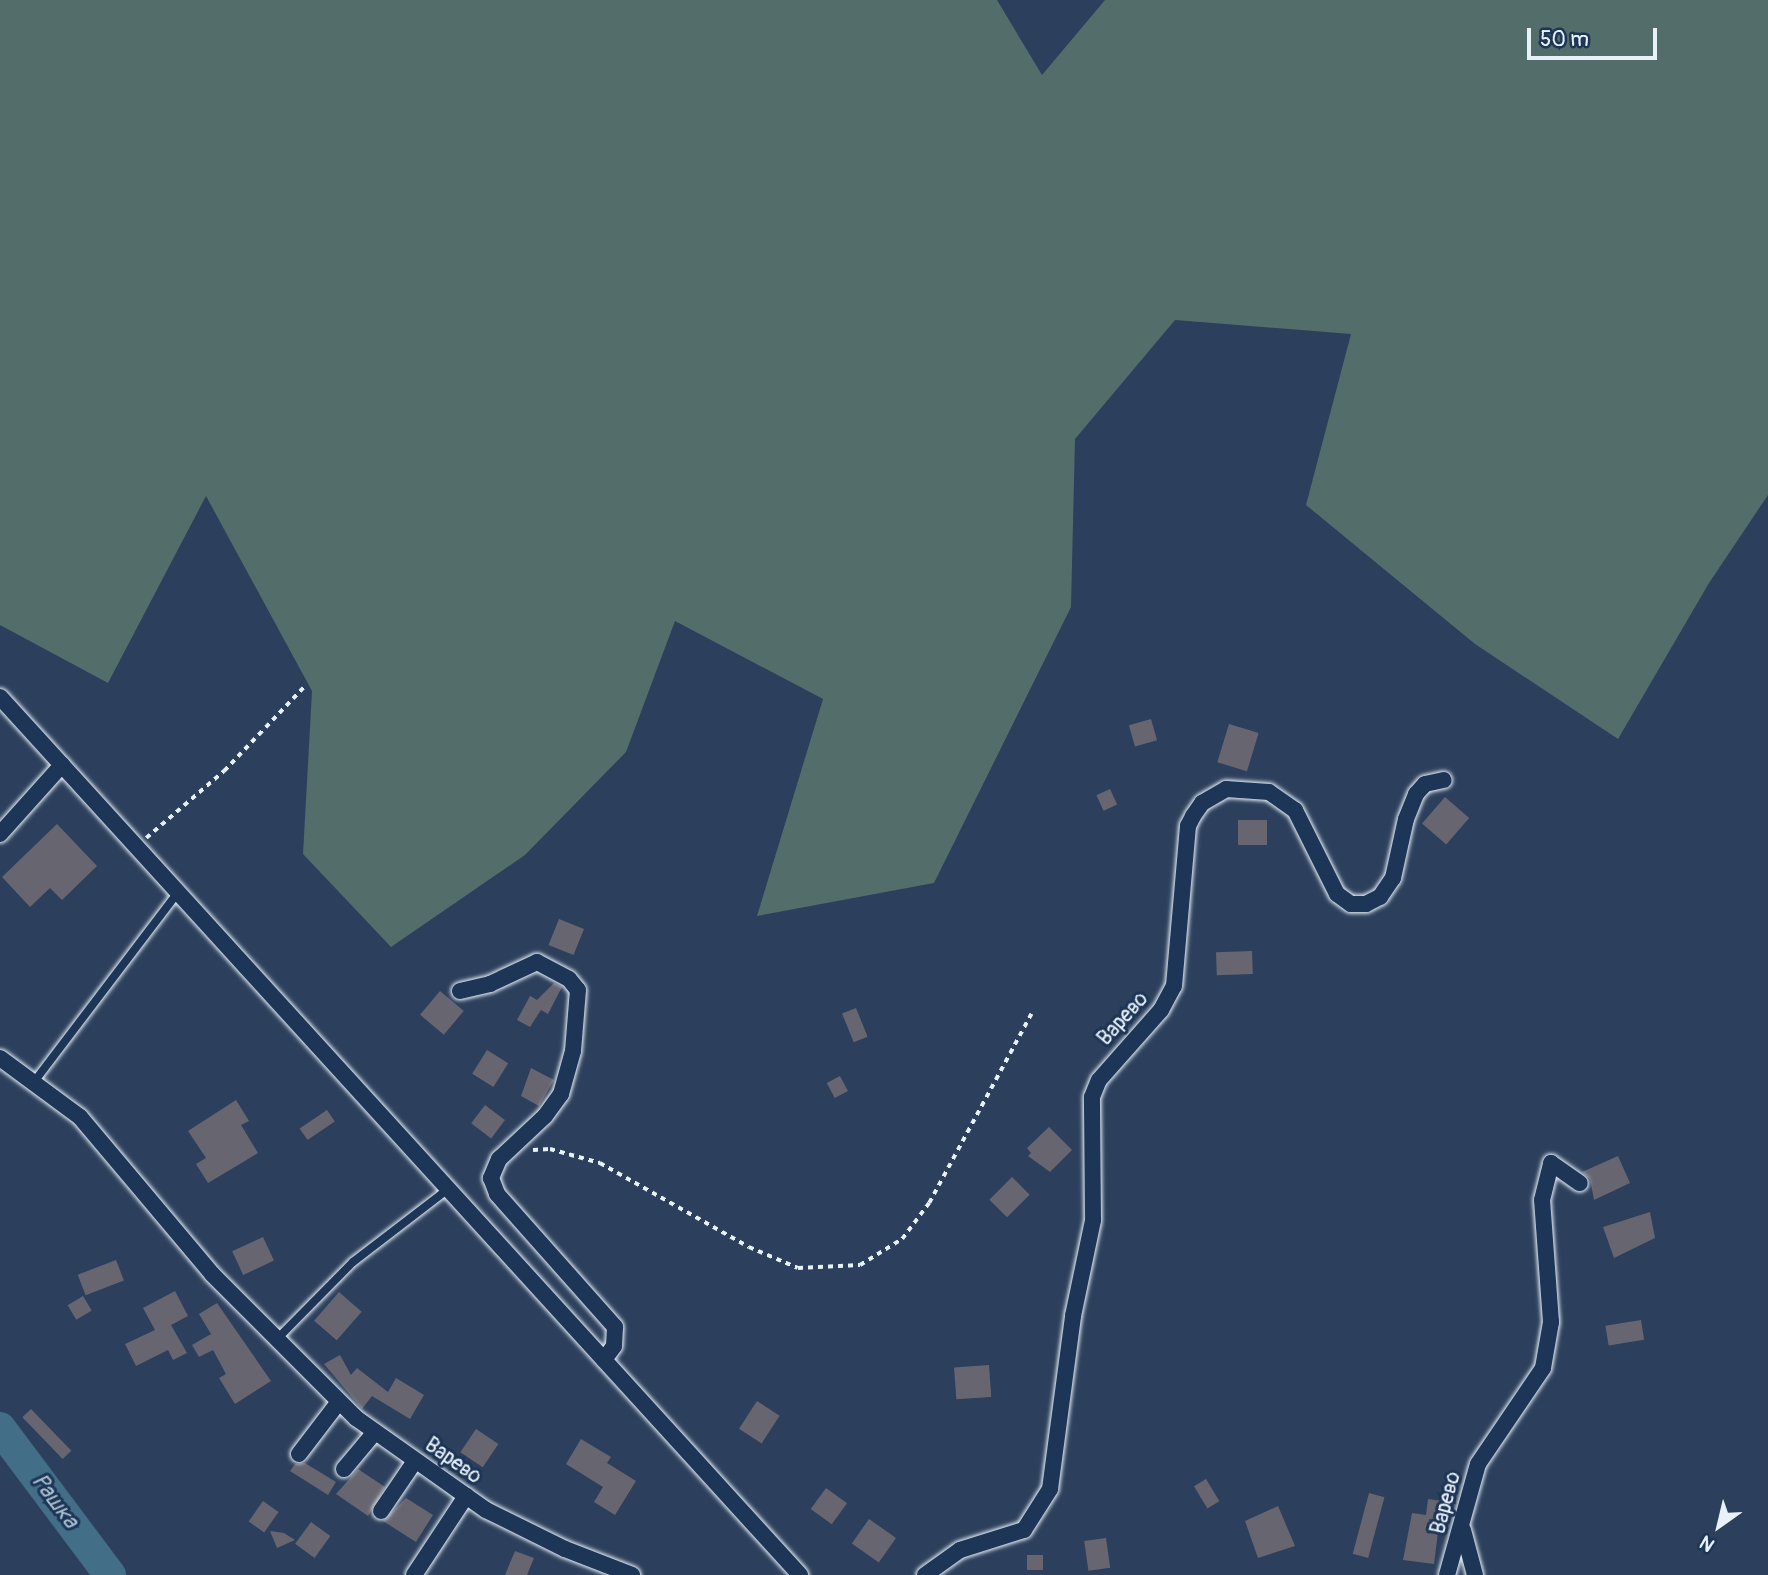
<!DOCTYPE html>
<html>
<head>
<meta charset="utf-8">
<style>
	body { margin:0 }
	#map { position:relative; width:1768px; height:1575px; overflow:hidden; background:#2c3f5c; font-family:Pangolin,sans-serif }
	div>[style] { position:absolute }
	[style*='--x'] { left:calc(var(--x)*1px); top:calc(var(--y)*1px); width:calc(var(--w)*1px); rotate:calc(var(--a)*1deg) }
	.green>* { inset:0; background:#536d6a }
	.river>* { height:32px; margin:-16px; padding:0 16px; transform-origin:16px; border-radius:16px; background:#426e88 }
	.building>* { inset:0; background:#676670; transform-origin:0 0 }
	.path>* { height:3.5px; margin-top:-1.75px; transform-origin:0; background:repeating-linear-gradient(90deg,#e8f1f8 0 5px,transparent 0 10px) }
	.roads { filter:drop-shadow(0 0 2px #e8f1f8) drop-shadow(0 0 2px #e8f1f8) }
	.lane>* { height:8px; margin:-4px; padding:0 4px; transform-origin:4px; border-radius:4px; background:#1d3557 }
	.street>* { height:16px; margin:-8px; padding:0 8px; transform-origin:8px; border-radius:8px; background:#1d3557 }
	span { translate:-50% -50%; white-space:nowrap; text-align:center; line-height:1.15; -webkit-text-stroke:6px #1d3557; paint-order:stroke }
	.street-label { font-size:21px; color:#e8f1f8 }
	.water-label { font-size:23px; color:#aec3d1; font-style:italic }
	.north { position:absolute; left:1684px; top:1491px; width:70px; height:70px; -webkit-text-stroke:5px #1d3557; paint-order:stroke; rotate:214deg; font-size:19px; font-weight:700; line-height:28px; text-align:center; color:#e8f1f8 }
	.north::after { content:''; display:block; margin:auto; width:24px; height:32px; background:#e8f1f8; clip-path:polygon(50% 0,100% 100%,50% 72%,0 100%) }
	.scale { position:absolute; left:1527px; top:28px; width:130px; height:32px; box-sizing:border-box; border:4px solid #e8f1f8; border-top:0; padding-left:9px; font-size:21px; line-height:24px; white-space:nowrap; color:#e8f1f8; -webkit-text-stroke:5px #1d3557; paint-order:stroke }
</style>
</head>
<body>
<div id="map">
	<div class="green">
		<i style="clip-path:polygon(0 0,997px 0,1042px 75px,1105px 0,1768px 0,1768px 495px,1709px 583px,1618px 739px,1475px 644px,1306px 505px,1351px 334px,1175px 320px,1075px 439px,1071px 607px,934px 883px,757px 916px,823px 699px,675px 621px,626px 752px,525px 855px,391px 947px,303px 854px,312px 691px,206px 496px,108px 683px,0 625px)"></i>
	</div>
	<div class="river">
		<i style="--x:0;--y:1428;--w:184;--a:53.2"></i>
	</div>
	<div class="building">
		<i style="left:1151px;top:719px;width:22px;height:23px;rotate:74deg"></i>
		<i style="left:1229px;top:724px;width:31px;height:40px;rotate:17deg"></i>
		<i style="left:1110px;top:789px;width:17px;height:15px;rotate:65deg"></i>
		<i style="left:1445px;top:797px;width:32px;height:35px;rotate:41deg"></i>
		<i style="left:1238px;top:820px;width:29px;height:25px"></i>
		<i style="clip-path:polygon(57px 824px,97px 866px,62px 900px,50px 888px,30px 907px,2px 877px)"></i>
		<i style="left:559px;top:919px;width:27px;height:28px;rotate:22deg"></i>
		<i style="left:1252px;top:951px;width:23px;height:36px;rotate:88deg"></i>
		<i style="clip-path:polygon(554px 983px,562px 987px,548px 1014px,541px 1010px,530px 1027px,517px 1020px,530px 996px,537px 1000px)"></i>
		<i style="left:440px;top:991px;width:31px;height:31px;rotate:40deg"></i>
		<i style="left:856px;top:1008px;width:31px;height:15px;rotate:68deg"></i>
		<i style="left:487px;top:1050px;width:25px;height:28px;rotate:32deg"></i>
		<i style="clip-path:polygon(531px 1068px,554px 1080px,539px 1106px,521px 1096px)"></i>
		<i style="left:840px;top:1076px;width:17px;height:15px;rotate:62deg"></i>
		<i style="clip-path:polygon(236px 1100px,249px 1121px,241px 1125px,258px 1153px,208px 1183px,196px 1164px,206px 1158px,188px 1131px)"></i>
		<i style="left:485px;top:1105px;width:25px;height:23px;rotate:37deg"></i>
		<i style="left:327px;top:1110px;width:14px;height:33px;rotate:56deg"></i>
		<i style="clip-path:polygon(1049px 1127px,1072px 1150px,1050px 1172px,1028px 1156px,1031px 1153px,1027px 1148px)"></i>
		<i style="clip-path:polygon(1618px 1156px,1630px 1183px,1594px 1200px,1590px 1179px,1582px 1172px)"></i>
		<i style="left:1012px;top:1177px;width:25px;height:32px;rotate:45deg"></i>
		<i style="clip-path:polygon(1650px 1212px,1655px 1238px,1614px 1258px,1603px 1227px)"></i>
		<i style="left:263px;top:1237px;width:26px;height:34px;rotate:65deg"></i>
		<i style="left:116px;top:1260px;width:22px;height:41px;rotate:69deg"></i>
		<i style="clip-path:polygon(175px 1291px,188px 1316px,171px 1325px,187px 1353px,173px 1360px,168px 1350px,136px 1366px,125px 1344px,155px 1330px,143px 1308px)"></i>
		<i style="left:339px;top:1292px;width:30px;height:38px;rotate:41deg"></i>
		<i style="left:83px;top:1296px;width:17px;height:18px;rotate:59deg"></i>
		<i style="clip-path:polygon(217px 1303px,271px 1381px,235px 1404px,219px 1378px,226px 1374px,213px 1350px,199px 1357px,192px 1345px,211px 1334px,199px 1314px)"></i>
		<i style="left:1641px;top:1320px;width:20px;height:36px;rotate:81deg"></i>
		<i style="clip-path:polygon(340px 1355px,351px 1375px,357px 1368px,388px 1392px,396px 1378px,424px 1395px,410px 1419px,372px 1396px,362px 1409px,324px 1364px)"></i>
		<i style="left:989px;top:1365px;width:32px;height:35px;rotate:86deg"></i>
		<i style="left:757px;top:1401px;width:27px;height:33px;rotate:33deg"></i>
		<i style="left:31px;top:1409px;width:58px;height:12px;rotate:46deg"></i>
		<i style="left:476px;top:1429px;width:27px;height:28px;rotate:34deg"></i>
		<i style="clip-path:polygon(581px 1439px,611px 1457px,607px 1463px,636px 1481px,615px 1515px,594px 1502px,603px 1487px,566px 1464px)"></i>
		<i style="clip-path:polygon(305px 1463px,336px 1482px,328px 1495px,290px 1471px,295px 1464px)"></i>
		<i style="clip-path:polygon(358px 1469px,385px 1487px,368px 1516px,336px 1494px)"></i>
		<i style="left:1206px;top:1479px;width:26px;height:14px;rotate:59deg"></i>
		<i style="left:826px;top:1488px;width:26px;height:26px;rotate:36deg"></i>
		<i style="left:1369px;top:1493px;width:16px;height:63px;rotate:15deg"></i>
		<i style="clip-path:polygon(406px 1498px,433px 1515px,416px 1542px,383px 1521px)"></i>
		<i style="clip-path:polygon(1428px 1499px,1442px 1501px,1434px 1564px,1403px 1560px,1412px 1513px,1426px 1515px)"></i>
		<i style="left:263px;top:1501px;width:19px;height:25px;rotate:35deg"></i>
		<i style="clip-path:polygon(1278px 1506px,1295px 1546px,1258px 1558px,1245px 1521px)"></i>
		<i style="left:869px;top:1519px;width:33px;height:30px;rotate:35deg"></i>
		<i style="left:311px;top:1522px;width:24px;height:27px;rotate:36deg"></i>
		<i style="clip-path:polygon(270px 1531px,284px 1533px,295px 1540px,277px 1548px)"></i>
		<i style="left:1106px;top:1538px;width:30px;height:22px;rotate:82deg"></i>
		<i style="clip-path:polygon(515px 1551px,534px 1558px,527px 1575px,505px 1575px)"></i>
		<i style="left:1027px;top:1555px;width:16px;height:15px"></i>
	</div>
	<div class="path">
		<i style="--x:146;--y:838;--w:103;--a:-40.7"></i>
		<i style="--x:224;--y:771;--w:116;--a:-46.4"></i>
		<i style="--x:533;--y:1150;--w:17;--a:-3"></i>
		<i style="--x:550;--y:1149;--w:52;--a:15.6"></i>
		<i style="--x:600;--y:1163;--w:171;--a:29.4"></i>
		<i style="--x:749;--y:1247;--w:53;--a:23.2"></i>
		<i style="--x:798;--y:1268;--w:62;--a:-2.8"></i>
		<i style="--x:860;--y:1265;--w:49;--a:-31.8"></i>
		<i style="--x:902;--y:1239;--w:45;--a:-53.1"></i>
		<i style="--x:929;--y:1203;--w:215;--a:-61.6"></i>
	</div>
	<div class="roads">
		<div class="lane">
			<i style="--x:34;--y:1082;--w:238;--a:-52.8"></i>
			<i style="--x:277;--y:1339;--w:108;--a:-45.4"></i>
			<i style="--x:353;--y:1262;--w:120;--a:-37.5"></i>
		</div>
		<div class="street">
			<i style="--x:0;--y:697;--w:1188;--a:47.66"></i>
			<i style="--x:0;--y:834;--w:93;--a:-48.1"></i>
			<i style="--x:460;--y:991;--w:31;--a:-13"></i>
			<i style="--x:490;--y:984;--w:52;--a:-25.1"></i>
			<i style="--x:537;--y:962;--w:36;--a:28"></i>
			<i style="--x:569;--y:979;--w:14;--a:51"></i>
			<i style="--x:578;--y:990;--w:61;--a:94.7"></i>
			<i style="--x:573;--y:1051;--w:45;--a:105.6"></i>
			<i style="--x:561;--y:1094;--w:27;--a:126"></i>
			<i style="--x:545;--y:1116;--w:63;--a:136.9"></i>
			<i style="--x:499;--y:1159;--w:21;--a:113"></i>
			<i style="--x:491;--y:1178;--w:17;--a:69"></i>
			<i style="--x:497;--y:1194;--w:178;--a:48.4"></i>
			<i style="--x:615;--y:1327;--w:19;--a:93"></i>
			<i style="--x:614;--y:1346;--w:17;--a:126"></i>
			<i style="--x:0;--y:1058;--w:99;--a:36.4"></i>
			<i style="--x:80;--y:1117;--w:205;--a:49.9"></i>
			<i style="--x:212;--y:1274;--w:204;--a:45"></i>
			<i style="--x:356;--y:1418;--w:159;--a:35.3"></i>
			<i style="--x:486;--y:1510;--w:88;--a:26.3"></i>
			<i style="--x:565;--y:1549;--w:72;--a:21.2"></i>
			<i style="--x:299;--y:1454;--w:64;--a:-52.6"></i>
			<i style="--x:344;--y:1469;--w:48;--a:-50"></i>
			<i style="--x:381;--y:1511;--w:60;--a:-55.8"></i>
			<i style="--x:1463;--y:1530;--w:47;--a:75.1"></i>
			<i style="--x:414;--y:1575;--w:95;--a:-56.6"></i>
			<i style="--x:925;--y:1575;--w:43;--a:-35.5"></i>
			<i style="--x:960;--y:1550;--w:67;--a:-17.4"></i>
			<i style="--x:1024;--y:1530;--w:49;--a:-57.6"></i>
			<i style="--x:1050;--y:1489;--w:175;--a:-82.4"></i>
			<i style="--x:1073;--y:1316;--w:98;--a:-78.2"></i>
			<i style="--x:1093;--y:1220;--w:123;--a:-90.5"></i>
			<i style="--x:1092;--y:1097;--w:18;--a:-68"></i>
			<i style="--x:1099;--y:1080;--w:94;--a:-48.5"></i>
			<i style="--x:1161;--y:1010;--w:27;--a:-62"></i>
			<i style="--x:1174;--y:986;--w:161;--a:-85"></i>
			<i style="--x:1188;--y:826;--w:11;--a:-63"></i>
			<i style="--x:1193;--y:816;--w:16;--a:-55"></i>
			<i style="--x:1202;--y:803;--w:28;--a:-30"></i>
			<i style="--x:1226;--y:789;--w:43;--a:4"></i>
			<i style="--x:1269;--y:792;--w:32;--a:35"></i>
			<i style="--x:1295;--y:810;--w:94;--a:63.4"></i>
			<i style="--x:1337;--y:894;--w:17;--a:36"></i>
			<i style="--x:1351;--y:904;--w:15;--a:0"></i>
			<i style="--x:1366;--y:904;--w:16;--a:-27"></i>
			<i style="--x:1380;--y:897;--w:23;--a:-56"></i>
			<i style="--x:1393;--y:878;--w:60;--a:-77.6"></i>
			<i style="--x:1406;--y:819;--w:27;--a:-68"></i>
			<i style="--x:1416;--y:794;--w:13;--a:-48"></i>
			<i style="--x:1425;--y:784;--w:19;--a:-12"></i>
			<i style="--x:1447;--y:1575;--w:115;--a:-74.4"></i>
			<i style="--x:1478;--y:1464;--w:116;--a:-55.9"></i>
			<i style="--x:1543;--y:1368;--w:47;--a:-80.1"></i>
			<i style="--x:1551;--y:1322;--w:122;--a:-94.2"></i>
			<i style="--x:1542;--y:1200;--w:38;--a:-76"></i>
			<i style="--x:1551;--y:1163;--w:35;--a:35"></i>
		</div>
	</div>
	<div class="street-label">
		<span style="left:1123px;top:1019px;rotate:-48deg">Варево</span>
		<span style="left:453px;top:1461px;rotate:35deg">Варево</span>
		<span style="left:1446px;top:1503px;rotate:-75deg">Варево</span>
	</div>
	<div class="water-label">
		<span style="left:55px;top:1501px;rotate:53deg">Рашка</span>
	</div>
	<div class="north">N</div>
	<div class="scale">50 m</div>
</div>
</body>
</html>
